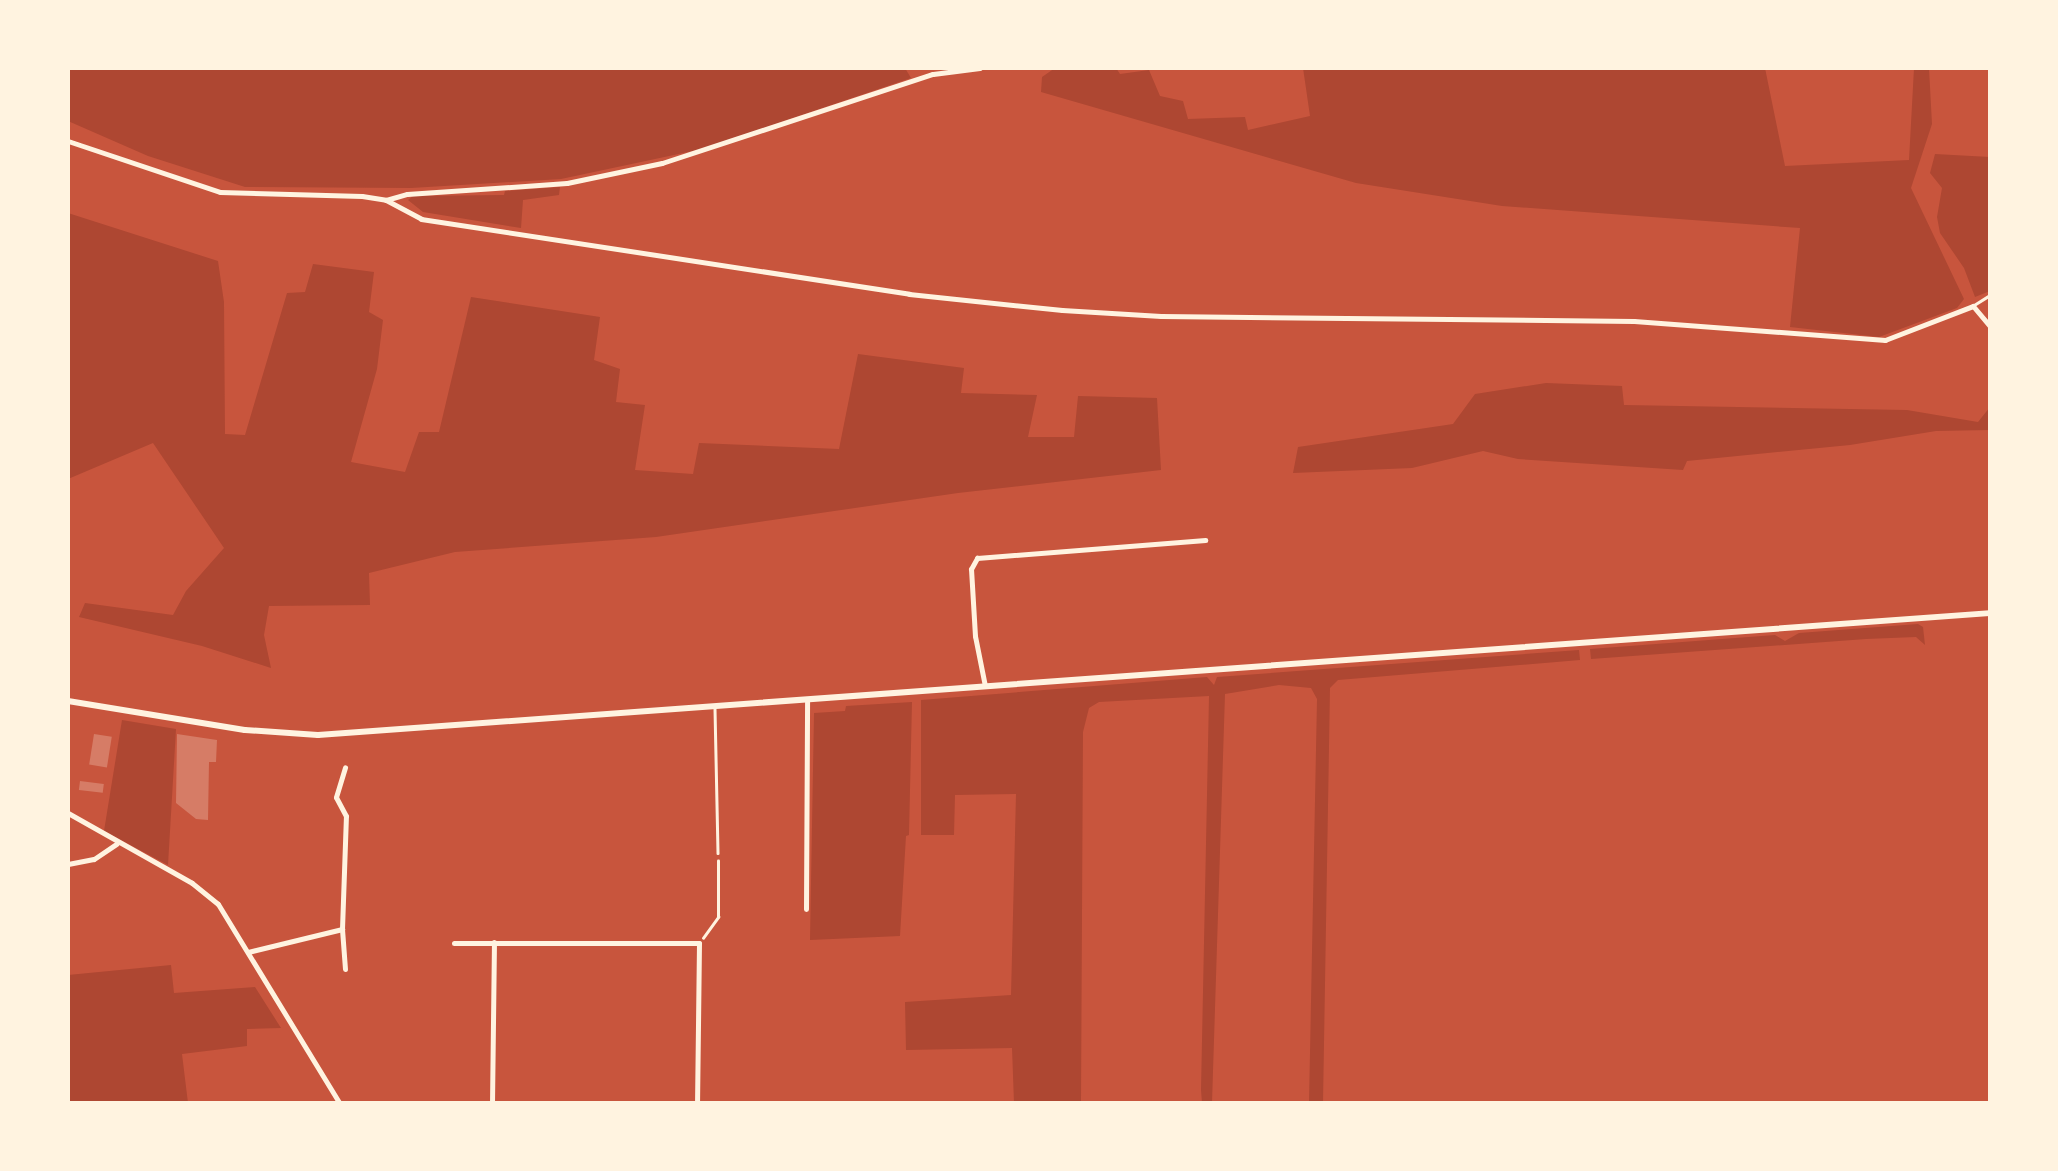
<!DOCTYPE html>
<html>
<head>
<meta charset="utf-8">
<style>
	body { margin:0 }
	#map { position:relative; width:2058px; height:1171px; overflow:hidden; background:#c8553d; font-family:Jost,sans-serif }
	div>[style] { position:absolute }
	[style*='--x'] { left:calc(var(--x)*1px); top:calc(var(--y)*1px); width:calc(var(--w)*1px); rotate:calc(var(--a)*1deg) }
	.green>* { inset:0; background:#ae4732 }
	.building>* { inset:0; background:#d67c66; transform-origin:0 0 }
	.path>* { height:2.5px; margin:-1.25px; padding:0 1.25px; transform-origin:1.25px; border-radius:1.25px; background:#fff3e0 }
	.service>* { height:2.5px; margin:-1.25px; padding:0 1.25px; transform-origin:1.25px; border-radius:1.25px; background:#fff3e0 }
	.minor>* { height:5px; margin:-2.5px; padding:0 2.5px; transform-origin:2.5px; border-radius:2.5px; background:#fff3e0 }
	.secondary>* { height:6px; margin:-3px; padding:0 3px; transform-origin:3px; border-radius:3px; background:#fff3e0 }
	span { translate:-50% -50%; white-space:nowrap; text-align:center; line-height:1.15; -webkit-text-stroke:8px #fff3e0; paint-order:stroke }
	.frame { position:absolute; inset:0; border:70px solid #fff3e0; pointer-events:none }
</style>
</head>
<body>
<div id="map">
	<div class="green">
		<i style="clip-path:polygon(68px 68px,905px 68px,911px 78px,702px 149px,561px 179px,411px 188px,245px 187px,148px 156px,68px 121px)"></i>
		<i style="clip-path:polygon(1055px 68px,1116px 68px,1120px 74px,1149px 70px,1160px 96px,1183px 101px,1188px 119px,1245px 117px,1248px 130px,1310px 116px,1303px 68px,1765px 68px,1785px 166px,1909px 160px,1914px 68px,1929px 68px,1932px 124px,1911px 188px,1964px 299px,1957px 308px,1879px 337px,1790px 327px,1800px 228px,1502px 206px,1356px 183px,1041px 92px,1042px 77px)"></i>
		<i style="clip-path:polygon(1935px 154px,1990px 157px,1990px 291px,1975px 297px,1964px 268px,1940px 233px,1937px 217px,1942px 188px,1930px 173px)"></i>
		<i style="clip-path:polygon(560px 187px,559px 195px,523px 200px,521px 228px,423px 212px,408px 200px,413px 196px,504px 195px,505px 191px)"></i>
		<i style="clip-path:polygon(68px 213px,218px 261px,224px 302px,225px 434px,245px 435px,287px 293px,305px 292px,313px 264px,374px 272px,369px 312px,383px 320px,377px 369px,351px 462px,405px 472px,419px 432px,439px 432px,471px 297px,600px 317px,594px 360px,620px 369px,616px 402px,645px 405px,635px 470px,693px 474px,699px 443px,839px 449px,858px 354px,964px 368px,961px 393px,1037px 395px,1028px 437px,1074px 437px,1078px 396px,1157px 398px,1161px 470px,958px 493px,656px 537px,455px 552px,369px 573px,370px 605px,269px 606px,264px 635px,271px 668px,202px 646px,79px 617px,85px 603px,173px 615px,186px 591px,224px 548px,153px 443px,68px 479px)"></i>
		<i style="clip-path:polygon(1546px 383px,1622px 386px,1624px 405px,1907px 410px,1978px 422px,1990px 407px,1990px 430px,1936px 431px,1850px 445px,1687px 461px,1683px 470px,1518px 459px,1483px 451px,1412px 468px,1293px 473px,1298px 447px,1453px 424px,1475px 394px)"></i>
		<i style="clip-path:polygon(1918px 624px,1923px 627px,1925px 645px,1916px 637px,1866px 639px,1591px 659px,1590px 649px,1775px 635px,1785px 641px,1799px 633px)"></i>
		<i style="clip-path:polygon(1579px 650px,1580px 660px,1338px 680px,1330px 688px,1323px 1103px,1309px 1103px,1317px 699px,1311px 688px,1279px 685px,1225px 694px,1212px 1103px,1202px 1103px,1201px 1090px,1209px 696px,1099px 702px,1089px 708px,1083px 732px,1081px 1103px,1014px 1103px,1012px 1048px,906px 1050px,905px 1002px,1011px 995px,1016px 794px,955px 795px,954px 835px,921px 835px,921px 700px,1207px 677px,1214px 685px,1217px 677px)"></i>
		<i style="clip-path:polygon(912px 702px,909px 835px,906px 836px,900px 936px,810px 940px,814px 713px,845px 711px,846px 706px)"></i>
		<i style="clip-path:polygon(122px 720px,176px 729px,168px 865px,104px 831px)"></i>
		<i style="clip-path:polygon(171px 965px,174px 993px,255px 987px,281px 1028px,247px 1029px,247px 1046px,182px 1054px,188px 1103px,68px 1103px,68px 975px)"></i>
	</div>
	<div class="building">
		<i style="left:94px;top:734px;width:18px;height:31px;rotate:9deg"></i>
		<i style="clip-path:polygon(177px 734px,217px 740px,216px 762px,209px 762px,208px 820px,196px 819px,176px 803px)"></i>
		<i style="left:80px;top:781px;width:24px;height:9px;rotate:7deg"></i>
	</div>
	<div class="path">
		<i style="--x:703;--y:938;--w:26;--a:-54"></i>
		<i style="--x:718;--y:917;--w:56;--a:-90"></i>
	</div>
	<div class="service">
		<i style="--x:1974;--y:305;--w:19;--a:-32"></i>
		<i style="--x:715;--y:709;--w:144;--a:88.8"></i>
	</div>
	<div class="minor">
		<i style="--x:68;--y:141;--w:160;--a:18.5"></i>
		<i style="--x:220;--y:192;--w:142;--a:1.6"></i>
		<i style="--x:362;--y:196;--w:24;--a:9"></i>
		<i style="--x:386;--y:200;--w:40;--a:28"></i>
		<i style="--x:421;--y:219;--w:494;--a:8.7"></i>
		<i style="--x:909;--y:294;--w:154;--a:6"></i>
		<i style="--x:1062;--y:310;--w:99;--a:3.5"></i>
		<i style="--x:1161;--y:316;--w:473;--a:0.6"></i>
		<i style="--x:1634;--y:321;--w:252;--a:4.3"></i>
		<i style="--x:1885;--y:340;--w:94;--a:-21.1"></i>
		<i style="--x:1973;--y:306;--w:26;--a:50"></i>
		<i style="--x:386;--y:200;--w:22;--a:-16"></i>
		<i style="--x:407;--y:194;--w:160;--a:-3.9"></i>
		<i style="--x:567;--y:183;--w:97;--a:-11.9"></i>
		<i style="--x:662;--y:163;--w:285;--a:-18.2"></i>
		<i style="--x:933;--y:74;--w:47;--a:-7.3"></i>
		<i style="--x:985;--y:686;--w:51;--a:-101.3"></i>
		<i style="--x:975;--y:636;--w:67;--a:-93.4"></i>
		<i style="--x:971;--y:569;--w:13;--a:-61"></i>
		<i style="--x:977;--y:558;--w:229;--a:-4.5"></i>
		<i style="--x:68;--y:813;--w:142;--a:29.4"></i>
		<i style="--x:192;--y:883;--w:33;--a:39"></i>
		<i style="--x:218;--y:904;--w:234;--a:58.6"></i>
		<i style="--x:68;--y:864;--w:26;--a:-11"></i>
		<i style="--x:94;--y:859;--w:27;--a:-34"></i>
		<i style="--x:806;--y:909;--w:208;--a:-89.7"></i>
		<i style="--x:342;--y:929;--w:40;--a:85.7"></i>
		<i style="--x:454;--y:943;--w:245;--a:0"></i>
		<i style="--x:699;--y:943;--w:161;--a:90.7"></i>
		<i style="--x:248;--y:952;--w:97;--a:-13.7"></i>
		<i style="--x:342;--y:929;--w:113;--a:-88"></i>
		<i style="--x:346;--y:816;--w:21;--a:-118"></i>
		<i style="--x:336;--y:797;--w:31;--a:-73"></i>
		<i style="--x:492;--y:1104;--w:162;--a:-89.3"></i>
	</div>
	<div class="secondary">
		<i style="--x:68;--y:701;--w:179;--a:9.3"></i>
		<i style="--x:245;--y:730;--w:73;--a:3.9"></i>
		<i style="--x:318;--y:735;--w:1676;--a:-4.17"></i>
	</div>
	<div class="frame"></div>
</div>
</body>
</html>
